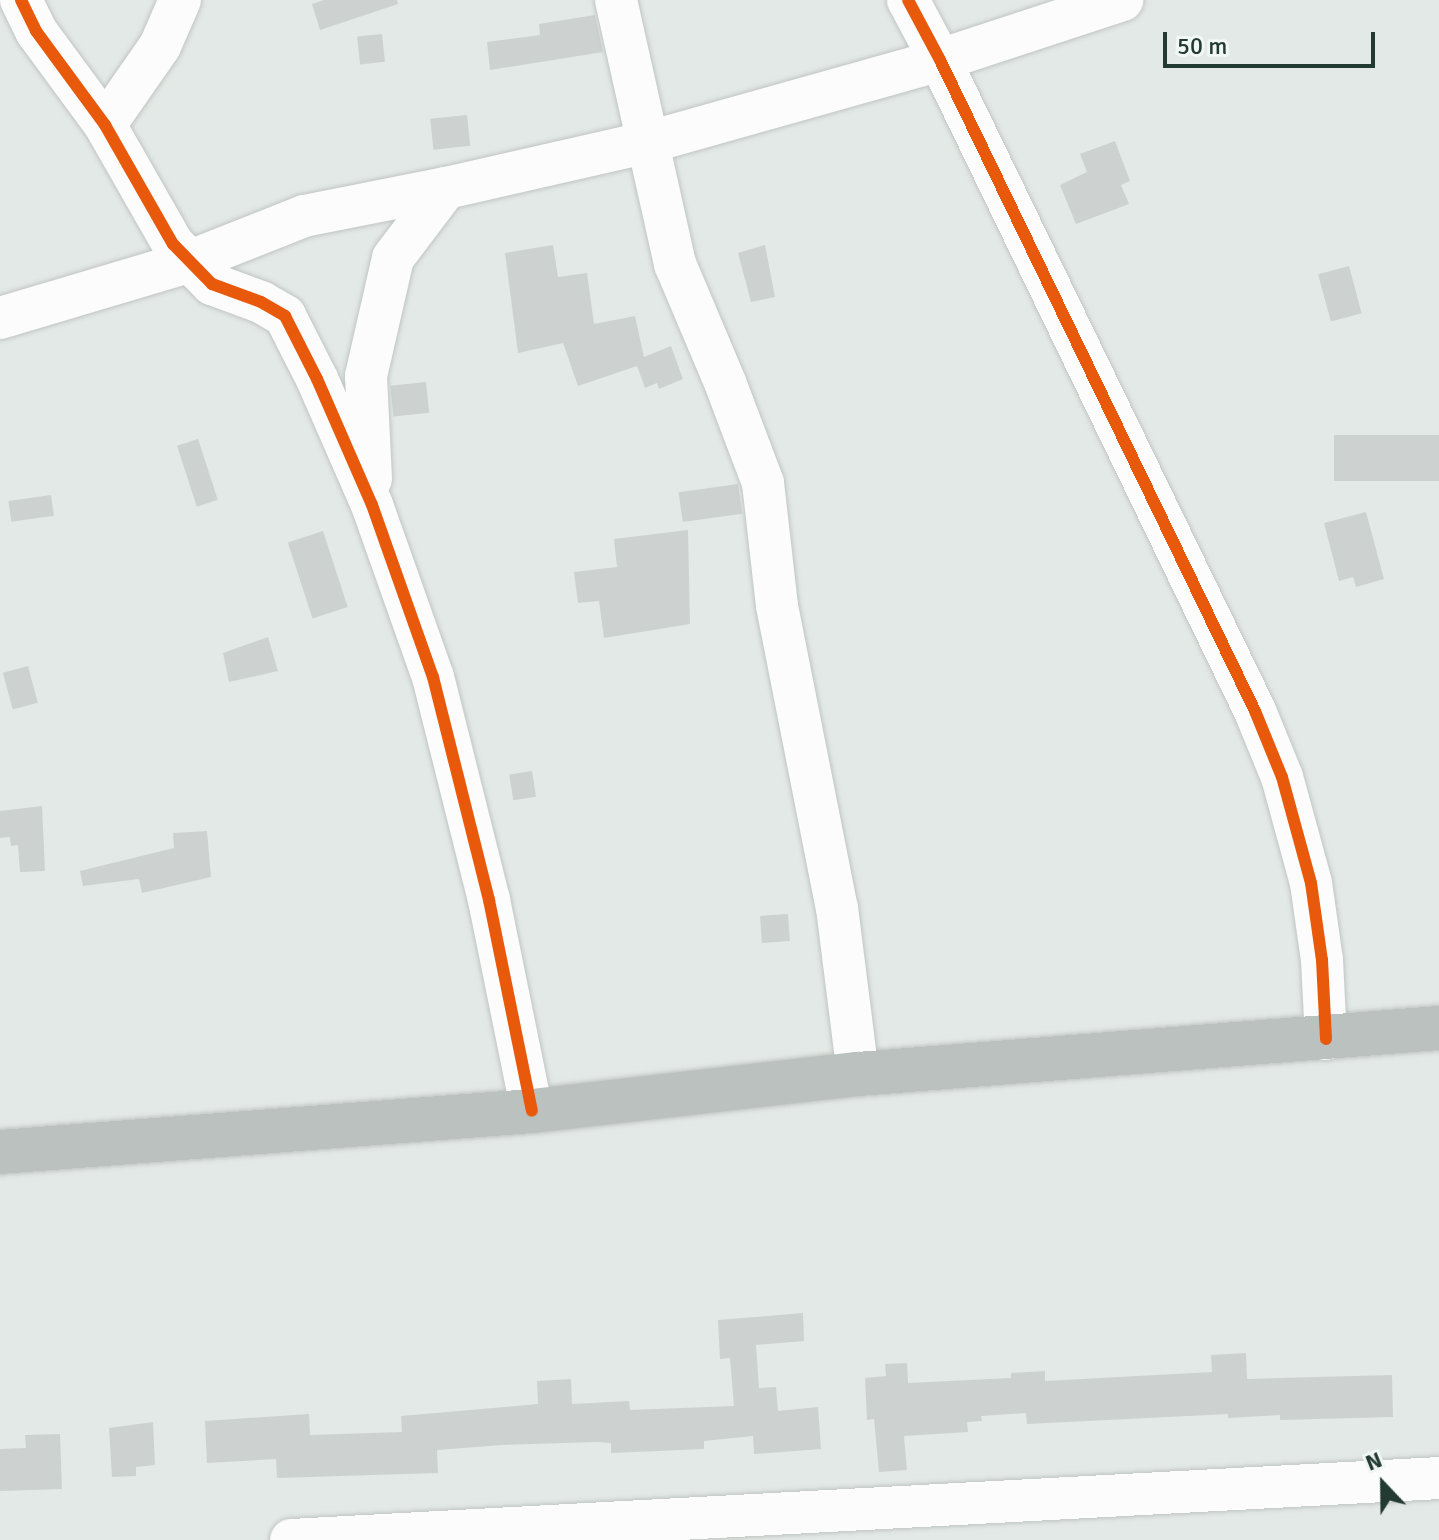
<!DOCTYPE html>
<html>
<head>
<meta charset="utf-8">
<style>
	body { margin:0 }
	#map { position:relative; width:1439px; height:1540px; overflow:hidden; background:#e3e9e6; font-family:Signika,sans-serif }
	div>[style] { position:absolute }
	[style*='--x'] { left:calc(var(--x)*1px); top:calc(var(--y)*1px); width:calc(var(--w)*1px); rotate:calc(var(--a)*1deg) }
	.building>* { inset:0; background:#cdd2d0; transform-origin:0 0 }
	.roads { filter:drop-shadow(0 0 2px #c0c5c3) drop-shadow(0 0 2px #c0c5c3) }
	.minor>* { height:42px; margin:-21px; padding:0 21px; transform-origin:21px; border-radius:21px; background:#fbfcfb }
	.highway>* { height:44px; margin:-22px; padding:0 22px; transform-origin:22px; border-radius:22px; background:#bac1bf }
	.cycleway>* { height:12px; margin:-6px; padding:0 6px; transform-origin:6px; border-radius:6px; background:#e8590c }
	span { translate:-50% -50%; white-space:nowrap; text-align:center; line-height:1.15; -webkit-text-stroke:8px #f1f7f4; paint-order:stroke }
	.north { position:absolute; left:1343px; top:1444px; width:80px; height:80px; -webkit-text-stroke:6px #f1f7f4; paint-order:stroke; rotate:338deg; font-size:22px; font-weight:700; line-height:32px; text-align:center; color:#223a32 }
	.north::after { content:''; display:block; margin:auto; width:28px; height:36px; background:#223a32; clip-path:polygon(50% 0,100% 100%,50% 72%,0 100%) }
	.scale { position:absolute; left:1163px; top:32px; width:212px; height:36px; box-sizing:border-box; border:4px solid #223a32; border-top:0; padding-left:10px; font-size:24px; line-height:28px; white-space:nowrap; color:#223a32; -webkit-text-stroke:6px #f1f7f4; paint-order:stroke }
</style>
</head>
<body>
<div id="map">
	<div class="building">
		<i style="clip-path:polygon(324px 0,397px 0,398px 4px,320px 30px,312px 4px)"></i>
		<i style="clip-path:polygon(595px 15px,603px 52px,490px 70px,487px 42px,540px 35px,539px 24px)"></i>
		<i style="left:382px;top:34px;width:28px;height:25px;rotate:84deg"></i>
		<i style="left:467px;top:115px;width:31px;height:37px;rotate:84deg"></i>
		<i style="clip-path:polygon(1115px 141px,1130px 181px,1121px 185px,1129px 204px,1076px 224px,1060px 185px,1087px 172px,1080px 154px)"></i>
		<i style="clip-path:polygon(553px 245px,558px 277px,587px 273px,594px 324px,635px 316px,644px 357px,671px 346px,683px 379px,659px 389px,657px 383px,645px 388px,637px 366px,578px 386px,563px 343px,518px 353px,505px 253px)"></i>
		<i style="clip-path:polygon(765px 245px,775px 297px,751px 302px,738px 253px)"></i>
		<i style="left:1349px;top:266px;width:49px;height:32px;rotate:75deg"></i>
		<i style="left:426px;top:382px;width:31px;height:36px;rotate:84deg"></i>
		<i style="left:1439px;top:435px;width:46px;height:105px;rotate:90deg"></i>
		<i style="left:198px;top:439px;width:64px;height:22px;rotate:72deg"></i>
		<i style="left:738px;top:484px;width:30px;height:60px;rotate:82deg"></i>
		<i style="left:51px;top:495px;width:21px;height:43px;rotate:82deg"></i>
		<i style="clip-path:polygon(1366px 512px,1384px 579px,1356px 587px,1353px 577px,1339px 581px,1324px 523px)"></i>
		<i style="clip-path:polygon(688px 530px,690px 624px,604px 638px,599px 601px,578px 603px,574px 572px,617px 567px,614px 539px)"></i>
		<i style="left:323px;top:531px;width:80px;height:37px;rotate:72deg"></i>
		<i style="clip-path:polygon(268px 637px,278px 671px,229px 682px,223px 653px)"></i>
		<i style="left:28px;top:666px;width:38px;height:26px;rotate:75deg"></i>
		<i style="left:532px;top:771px;width:26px;height:23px;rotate:81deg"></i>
		<i style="clip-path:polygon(42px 806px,45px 871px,20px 872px,18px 845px,11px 846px,10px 837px,0 838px,0 811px)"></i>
		<i style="clip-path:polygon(207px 831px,211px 877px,142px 893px,139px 879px,83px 886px,80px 871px,174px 848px,173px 833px)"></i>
		<i style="left:788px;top:914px;width:27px;height:28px;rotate:86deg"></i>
		<i style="clip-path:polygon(803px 1313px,804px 1341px,756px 1345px,759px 1388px,776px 1387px,778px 1411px,818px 1407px,821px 1449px,754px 1454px,753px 1436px,704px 1441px,704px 1449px,611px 1453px,611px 1443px,597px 1442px,502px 1445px,437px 1450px,438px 1473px,277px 1478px,276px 1459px,207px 1463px,205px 1421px,309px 1414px,310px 1435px,402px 1432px,401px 1416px,538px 1404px,537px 1381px,571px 1379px,572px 1404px,629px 1401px,630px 1410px,734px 1406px,730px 1358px,720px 1359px,718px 1320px)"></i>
		<i style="clip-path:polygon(1246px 1353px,1247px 1379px,1392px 1375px,1393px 1417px,1280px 1420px,1280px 1415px,1228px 1418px,1228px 1414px,1027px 1424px,1026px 1413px,981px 1416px,982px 1421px,967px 1422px,968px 1432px,904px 1436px,907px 1470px,879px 1472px,874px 1419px,867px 1420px,865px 1378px,886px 1376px,885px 1364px,907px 1363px,908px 1383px,1011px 1378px,1011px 1373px,1045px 1371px,1045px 1381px,1212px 1372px,1211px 1355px)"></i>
		<i style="clip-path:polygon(153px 1422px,155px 1465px,136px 1467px,136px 1476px,112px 1477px,109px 1428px)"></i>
		<i style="clip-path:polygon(60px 1434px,62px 1489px,0 1491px,0 1449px,26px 1448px,25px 1435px)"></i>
	</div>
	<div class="roads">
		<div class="minor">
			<i style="--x:21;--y:0;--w:34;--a:64"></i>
			<i style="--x:36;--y:31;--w:117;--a:53.7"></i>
			<i style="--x:105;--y:125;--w:137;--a:60.3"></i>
			<i style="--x:173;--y:244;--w:56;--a:45.7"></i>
			<i style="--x:212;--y:284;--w:52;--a:20.2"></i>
			<i style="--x:261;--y:302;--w:28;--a:30"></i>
			<i style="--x:285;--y:316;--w:71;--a:63.1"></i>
			<i style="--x:317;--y:379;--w:137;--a:66.4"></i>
			<i style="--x:372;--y:505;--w:182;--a:70.5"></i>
			<i style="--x:433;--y:677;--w:230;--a:75.9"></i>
			<i style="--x:489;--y:900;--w:215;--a:78.5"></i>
			<i style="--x:616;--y:0;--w:271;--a:77.4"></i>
			<i style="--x:675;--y:264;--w:131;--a:67.1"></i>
			<i style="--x:726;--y:385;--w:105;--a:69.3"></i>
			<i style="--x:763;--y:483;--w:124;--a:83.5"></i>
			<i style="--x:777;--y:606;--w:308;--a:78.8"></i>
			<i style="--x:837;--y:908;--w:167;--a:82.8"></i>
			<i style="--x:908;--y:0;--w:68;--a:61.9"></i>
			<i style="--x:940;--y:60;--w:723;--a:64.18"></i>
			<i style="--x:1255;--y:711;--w:71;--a:67.8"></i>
			<i style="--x:1282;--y:777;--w:110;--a:74.7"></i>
			<i style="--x:1311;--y:883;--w:78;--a:81.9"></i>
			<i style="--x:1322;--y:960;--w:79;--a:87.1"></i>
			<i style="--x:105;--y:125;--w:96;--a:-55.2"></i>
			<i style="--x:160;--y:46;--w:50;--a:-66.5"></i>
			<i style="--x:0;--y:318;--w:196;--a:-16.6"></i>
			<i style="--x:188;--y:262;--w:125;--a:-21.6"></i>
			<i style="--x:304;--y:216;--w:145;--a:-11.2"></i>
			<i style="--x:371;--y:479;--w:103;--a:-92.8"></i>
			<i style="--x:366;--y:376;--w:121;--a:-77.1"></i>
			<i style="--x:393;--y:258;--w:88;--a:-52.9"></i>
			<i style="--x:446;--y:188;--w:208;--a:-12.8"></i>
			<i style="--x:649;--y:142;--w:302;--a:-15.7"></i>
			<i style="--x:940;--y:60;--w:192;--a:-18.2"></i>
			<i style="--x:291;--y:1540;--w:1150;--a:-3.09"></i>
		</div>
		<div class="highway">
			<i style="--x:0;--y:1152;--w:534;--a:-4.41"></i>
			<i style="--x:532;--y:1111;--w:328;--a:-6.5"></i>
			<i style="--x:858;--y:1074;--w:583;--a:-4.53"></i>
		</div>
	</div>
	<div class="cycleway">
		<i style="--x:21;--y:0;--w:34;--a:64"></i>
		<i style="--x:36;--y:31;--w:117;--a:53.7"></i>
		<i style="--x:105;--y:125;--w:137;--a:60.3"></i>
		<i style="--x:173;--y:244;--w:56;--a:45.7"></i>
		<i style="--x:212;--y:284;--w:52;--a:20.2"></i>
		<i style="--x:261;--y:302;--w:28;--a:30"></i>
		<i style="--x:285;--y:316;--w:71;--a:63.1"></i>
		<i style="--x:317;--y:379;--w:137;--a:66.4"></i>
		<i style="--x:372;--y:505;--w:182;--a:70.5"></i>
		<i style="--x:433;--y:677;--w:230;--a:75.9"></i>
		<i style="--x:489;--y:900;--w:215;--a:78.5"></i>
		<i style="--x:908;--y:0;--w:68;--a:61.9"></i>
		<i style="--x:940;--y:60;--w:723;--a:64.18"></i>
		<i style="--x:1255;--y:711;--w:71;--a:67.8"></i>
		<i style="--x:1282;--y:777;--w:110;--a:74.7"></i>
		<i style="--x:1311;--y:883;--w:78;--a:81.9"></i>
		<i style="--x:1322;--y:960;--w:79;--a:87.1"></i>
	</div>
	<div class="north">N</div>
	<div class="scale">50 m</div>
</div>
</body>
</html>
